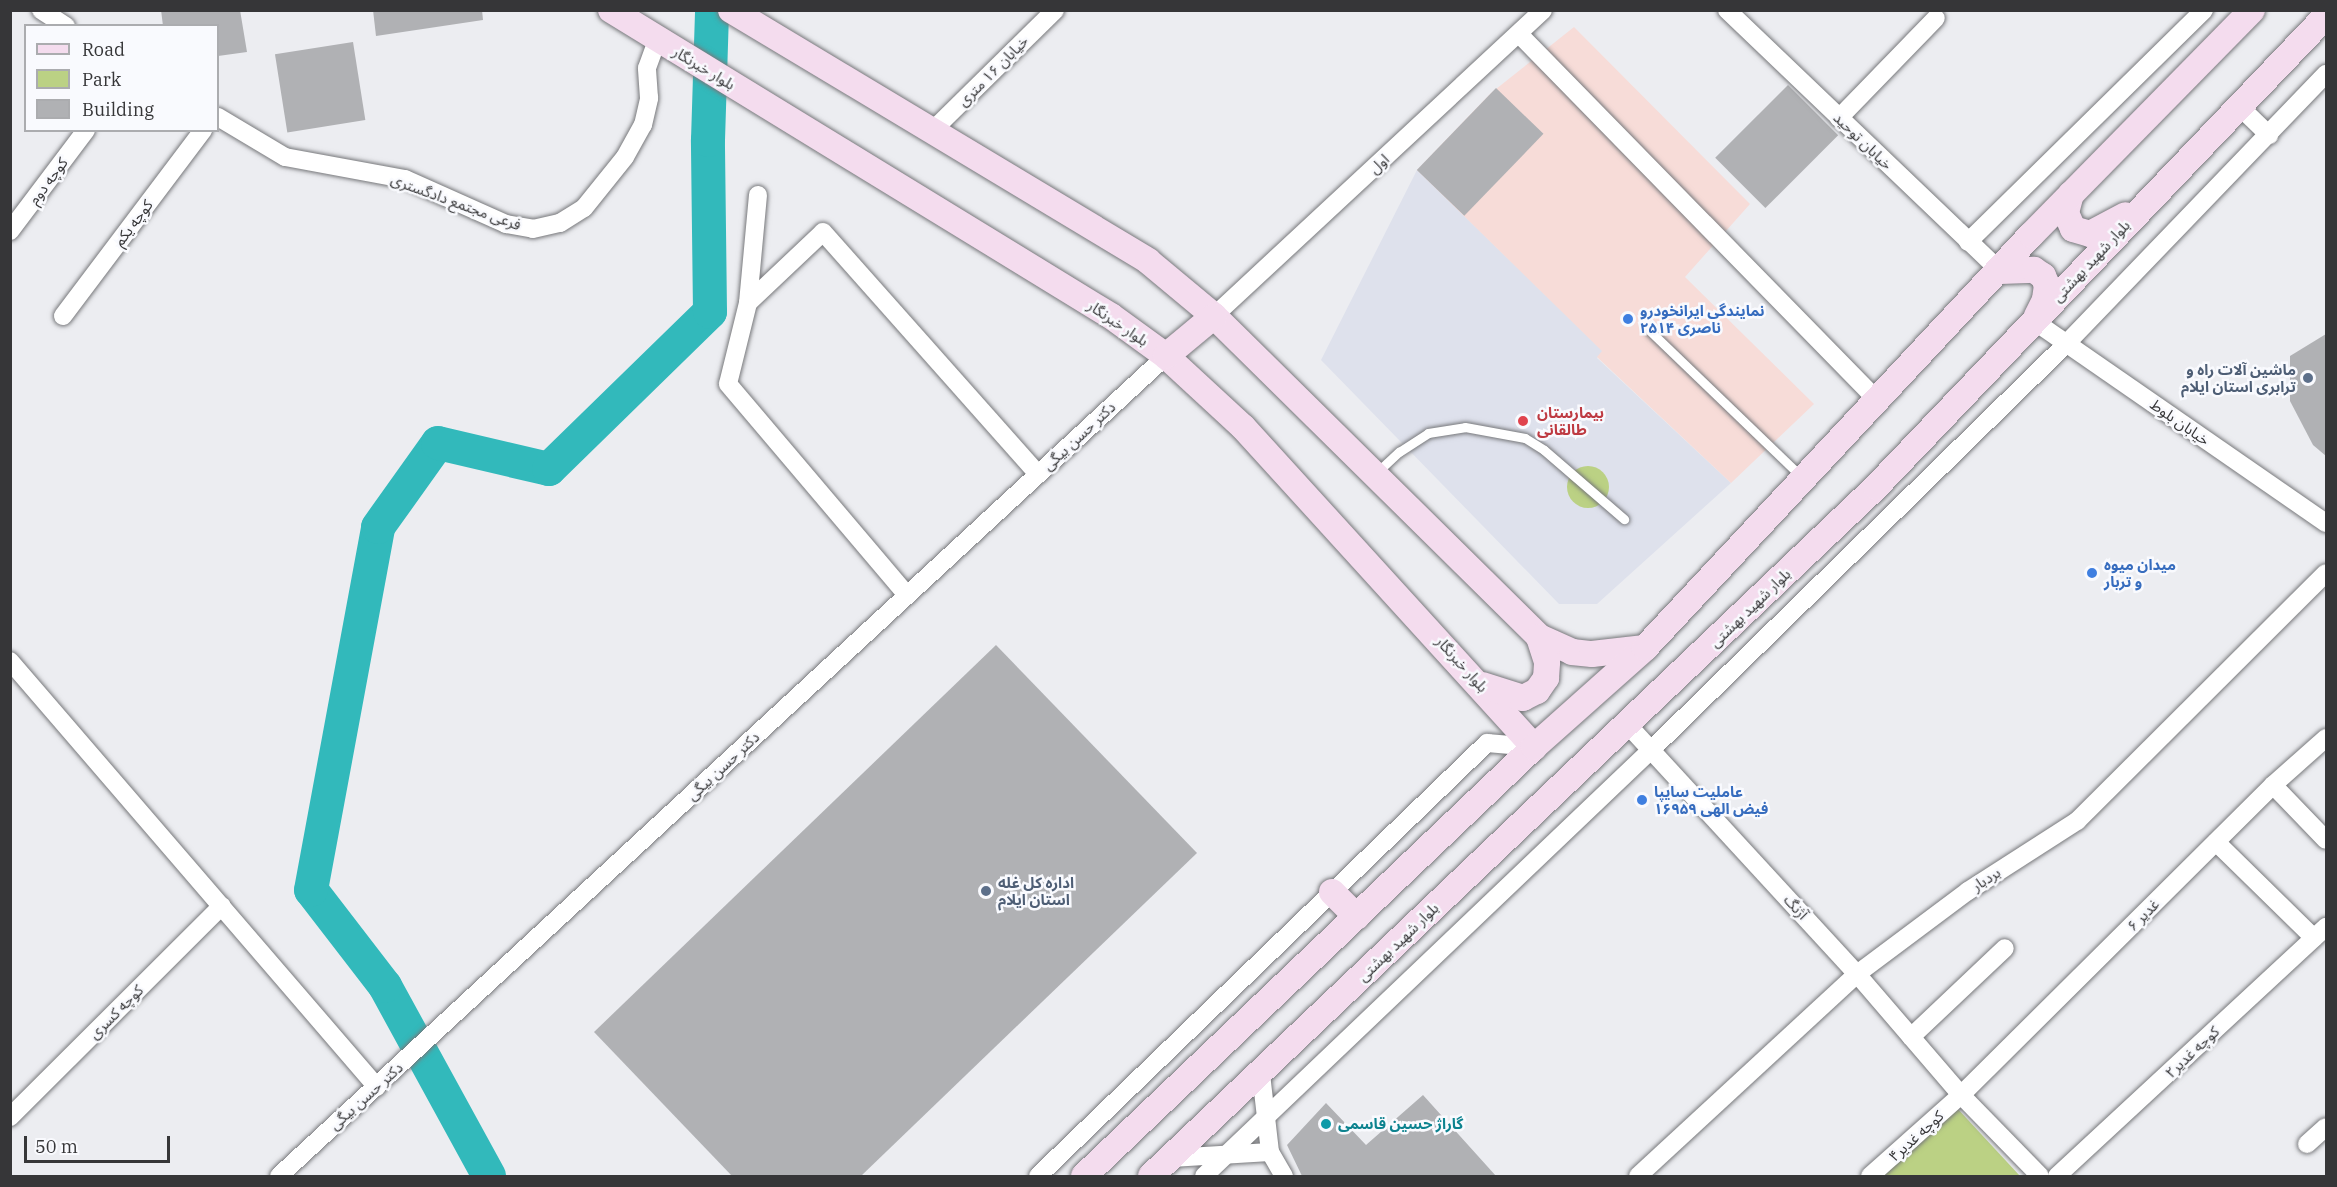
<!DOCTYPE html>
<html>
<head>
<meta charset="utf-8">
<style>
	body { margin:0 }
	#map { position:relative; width:2337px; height:1187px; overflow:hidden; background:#ecedf1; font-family:"IBM Plex Serif","Noto Sans Arabic",serif }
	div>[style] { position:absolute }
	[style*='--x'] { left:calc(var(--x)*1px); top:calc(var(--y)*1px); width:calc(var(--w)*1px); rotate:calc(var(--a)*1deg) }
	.built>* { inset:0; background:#dee1ec }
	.industrial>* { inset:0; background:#f7dcd8 }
	.green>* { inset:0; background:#bbd184 }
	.round { border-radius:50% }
	.river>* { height:34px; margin:-17px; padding:0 17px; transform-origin:17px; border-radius:17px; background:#32b9bb }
	.building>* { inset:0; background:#b0b1b4; transform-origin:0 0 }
	.roads { filter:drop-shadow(0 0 2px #77787b) drop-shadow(0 0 2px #77787b) }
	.service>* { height:9px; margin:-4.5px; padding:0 4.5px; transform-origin:4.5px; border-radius:4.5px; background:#fff }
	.minor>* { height:18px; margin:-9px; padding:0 9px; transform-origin:9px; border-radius:9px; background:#fff }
	.secondary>* { height:26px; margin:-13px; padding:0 13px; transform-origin:13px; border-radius:13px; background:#f4dcee }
	.dots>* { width:16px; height:16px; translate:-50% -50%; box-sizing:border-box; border:3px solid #f9fafe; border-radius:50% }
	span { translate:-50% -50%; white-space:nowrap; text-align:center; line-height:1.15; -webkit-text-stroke:5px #f9fafe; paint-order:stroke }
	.street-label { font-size:15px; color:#363638 }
	.shop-label { font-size:15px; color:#366cbe; font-weight:700 }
	.left { translate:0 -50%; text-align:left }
	.service-label { font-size:15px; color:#4e5e75; font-weight:700 }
	.right { translate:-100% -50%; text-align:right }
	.health-label { font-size:15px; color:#be3a42; font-weight:700 }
	.culture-label { font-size:15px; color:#0d838f; font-weight:700 }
	.frame { position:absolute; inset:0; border:12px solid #363638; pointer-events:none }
	.legend { position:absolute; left:24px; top:24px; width:195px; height:108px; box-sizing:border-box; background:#f9fafe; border:2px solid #abacaf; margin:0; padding:8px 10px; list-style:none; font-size:18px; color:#363638 }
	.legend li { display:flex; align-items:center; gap:12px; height:30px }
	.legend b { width:30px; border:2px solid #abacaf }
	.scale { position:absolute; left:24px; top:1136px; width:146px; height:27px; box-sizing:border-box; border:3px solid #363638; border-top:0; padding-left:8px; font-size:18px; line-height:21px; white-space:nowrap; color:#363638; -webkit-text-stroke:4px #f9fafe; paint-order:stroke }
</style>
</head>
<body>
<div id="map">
	<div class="built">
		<i style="clip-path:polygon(1417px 170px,1603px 351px,1597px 358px,1731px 483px,1597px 604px,1559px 604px,1321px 360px)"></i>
	</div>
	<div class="industrial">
		<i style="clip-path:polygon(1574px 27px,1750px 204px,1685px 277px,1814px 404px,1731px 483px,1597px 357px,1602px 351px,1417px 170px,1491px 93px)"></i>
	</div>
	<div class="green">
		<i class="round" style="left:1567px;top:466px;width:42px;height:42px"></i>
		<i style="clip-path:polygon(1956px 1107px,2020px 1176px,1882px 1176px)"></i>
	</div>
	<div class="river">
		<i style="--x:489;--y:1176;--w:217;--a:-118.7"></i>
		<i style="--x:385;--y:986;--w:121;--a:-127.6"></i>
		<i style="--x:311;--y:890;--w:369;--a:-79.5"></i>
		<i style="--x:378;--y:527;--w:103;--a:-54.5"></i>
		<i style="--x:438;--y:443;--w:114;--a:13.2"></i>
		<i style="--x:549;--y:469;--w:225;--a:-44.3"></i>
		<i style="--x:710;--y:312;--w:172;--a:-90.7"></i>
		<i style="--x:708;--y:140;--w:130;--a:-88.2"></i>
	</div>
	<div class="building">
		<i style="clip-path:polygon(161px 10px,240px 10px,247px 52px,218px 56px,218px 26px,163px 26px)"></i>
		<i style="clip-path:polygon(373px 10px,482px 10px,483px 20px,376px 36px)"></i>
		<i style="left:353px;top:42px;width:79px;height:79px;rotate:81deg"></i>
		<i style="left:1788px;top:85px;width:71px;height:103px;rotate:45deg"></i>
		<i style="left:1496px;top:88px;width:66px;height:114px;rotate:44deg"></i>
		<i style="clip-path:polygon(2326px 334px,2326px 456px,2313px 445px,2290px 401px,2290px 356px)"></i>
		<i style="clip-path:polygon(996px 645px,1197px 853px,861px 1176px,732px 1176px,594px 1032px)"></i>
		<i style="clip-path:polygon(1423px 1095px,1496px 1176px,1302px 1176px,1287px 1145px,1326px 1103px,1366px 1145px)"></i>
	</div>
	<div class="roads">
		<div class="service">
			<i style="--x:1650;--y:331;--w:212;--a:43.9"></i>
			<i style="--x:1375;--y:474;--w:33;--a:-43"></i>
			<i style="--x:1399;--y:452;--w:35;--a:-33"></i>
			<i style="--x:1428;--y:433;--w:37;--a:-9"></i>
			<i style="--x:1465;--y:427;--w:61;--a:10.4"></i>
			<i style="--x:1525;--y:438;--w:22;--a:32"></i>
			<i style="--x:1544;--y:450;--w:106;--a:40.8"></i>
		</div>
		<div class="minor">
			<i style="--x:41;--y:10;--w:30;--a:33"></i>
			<i style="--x:1727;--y:10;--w:378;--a:43.7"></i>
			<i style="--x:1519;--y:34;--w:513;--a:45.63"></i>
			<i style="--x:2239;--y:106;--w:42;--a:44"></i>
			<i style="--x:218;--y:117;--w:78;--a:30.8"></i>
			<i style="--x:285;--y:157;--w:122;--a:10.4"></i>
			<i style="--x:405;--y:179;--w:111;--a:24"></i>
			<i style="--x:506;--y:224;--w:27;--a:10"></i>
			<i style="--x:533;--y:229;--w:28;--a:-13"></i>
			<i style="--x:560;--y:223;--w:28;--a:-32"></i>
			<i style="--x:584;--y:208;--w:65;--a:-51.2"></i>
			<i style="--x:625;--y:157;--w:37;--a:-61"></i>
			<i style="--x:643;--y:125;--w:28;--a:-77"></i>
			<i style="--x:649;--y:98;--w:30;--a:-94"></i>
			<i style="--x:647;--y:68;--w:30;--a:-70"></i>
			<i style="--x:1839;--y:118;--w:139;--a:-45.9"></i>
			<i style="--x:931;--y:132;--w:174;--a:-44.5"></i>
			<i style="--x:758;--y:195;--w:108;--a:95.3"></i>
			<i style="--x:748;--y:303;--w:83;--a:103.9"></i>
			<i style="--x:728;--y:384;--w:277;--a:49.7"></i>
			<i style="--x:10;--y:231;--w:126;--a:-53"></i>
			<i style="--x:1968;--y:242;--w:331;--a:-44.5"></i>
			<i style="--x:748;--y:303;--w:103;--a:-43.4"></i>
			<i style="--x:823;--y:232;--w:324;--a:48.4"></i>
			<i style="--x:63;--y:316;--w:233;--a:-53"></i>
			<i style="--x:1214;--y:316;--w:449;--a:-42.9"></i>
			<i style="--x:2034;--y:321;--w:355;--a:34.7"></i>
			<i style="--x:10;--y:661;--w:562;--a:49.26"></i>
			<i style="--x:1627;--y:724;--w:340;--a:47.4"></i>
			<i style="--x:1857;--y:974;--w:160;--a:49.3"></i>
			<i style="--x:1961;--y:1095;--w:113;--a:45.7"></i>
			<i style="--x:2273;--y:785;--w:76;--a:46.1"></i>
			<i style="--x:2216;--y:842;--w:137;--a:44.4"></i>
			<i style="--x:1911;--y:1037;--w:129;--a:-43.4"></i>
			<i style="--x:1261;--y:1074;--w:79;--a:83.4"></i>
			<i style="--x:1270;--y:1152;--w:28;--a:60"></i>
			<i style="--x:10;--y:1117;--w:299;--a:-44.9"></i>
			<i style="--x:2307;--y:1144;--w:25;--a:-42"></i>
			<i style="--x:1171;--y:1158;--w:99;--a:-3.5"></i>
			<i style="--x:279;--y:1176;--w:1208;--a:-42.75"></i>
			<i style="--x:1038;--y:1176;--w:624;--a:-43.96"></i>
			<i style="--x:1487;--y:743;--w:47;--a:4.9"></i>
			<i style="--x:1204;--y:1176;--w:617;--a:-43.62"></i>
			<i style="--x:1651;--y:750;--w:581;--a:-44.37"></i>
			<i style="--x:2066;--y:344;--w:375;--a:-46.1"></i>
			<i style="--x:1638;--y:1176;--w:298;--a:-42.7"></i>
			<i style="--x:1857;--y:974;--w:139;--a:-36.8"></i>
			<i style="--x:1968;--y:891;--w:130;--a:-32.7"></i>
			<i style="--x:2077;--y:821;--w:351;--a:-44.9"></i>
			<i style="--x:1870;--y:1176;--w:122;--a:-41.7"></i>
			<i style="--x:1961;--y:1095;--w:440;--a:-44.8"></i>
			<i style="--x:2273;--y:785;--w:71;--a:-41.6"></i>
			<i style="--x:2057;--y:1176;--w:367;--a:-42.8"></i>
		</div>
		<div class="secondary">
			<i style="--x:611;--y:10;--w:586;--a:31.47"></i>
			<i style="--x:1111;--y:316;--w:68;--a:36"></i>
			<i style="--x:1166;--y:356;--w:105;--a:42.7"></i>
			<i style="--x:1243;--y:427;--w:433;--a:47.7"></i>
			<i style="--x:731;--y:10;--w:487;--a:31"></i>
			<i style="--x:1148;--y:261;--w:86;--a:39.8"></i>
			<i style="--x:1214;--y:316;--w:457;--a:44.6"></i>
			<i style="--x:1539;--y:637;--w:36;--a:24"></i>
			<i style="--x:1572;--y:652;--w:20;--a:6"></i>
			<i style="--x:1592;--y:654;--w:53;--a:-6.5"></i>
			<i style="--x:2071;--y:194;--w:20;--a:105"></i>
			<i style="--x:2066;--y:213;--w:17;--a:66"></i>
			<i style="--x:2073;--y:229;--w:18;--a:16"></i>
			<i style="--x:2090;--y:234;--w:40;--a:-28"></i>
			<i style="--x:2000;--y:271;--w:34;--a:-2"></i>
			<i style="--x:2034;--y:270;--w:11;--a:34"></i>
			<i style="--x:2043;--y:276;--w:10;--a:66"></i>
			<i style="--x:2047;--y:285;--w:15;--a:98"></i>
			<i style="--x:2045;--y:300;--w:18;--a:117"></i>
			<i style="--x:1166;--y:356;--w:62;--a:-39.8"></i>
			<i style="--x:1482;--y:685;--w:43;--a:17.6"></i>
			<i style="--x:1523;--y:698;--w:16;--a:-27"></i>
			<i style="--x:1537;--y:691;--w:16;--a:-55"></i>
			<i style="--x:1546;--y:678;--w:16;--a:-86"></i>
			<i style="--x:1547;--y:662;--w:26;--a:-108"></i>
			<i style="--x:1332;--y:892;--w:35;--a:45"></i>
			<i style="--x:1084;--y:1176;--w:622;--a:-43.63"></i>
			<i style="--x:1534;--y:747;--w:149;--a:-41.7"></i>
			<i style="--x:1645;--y:648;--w:565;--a:-46.94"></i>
			<i style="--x:2031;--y:235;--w:315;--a:-45.5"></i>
			<i style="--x:1151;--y:1176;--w:1000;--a:-43.54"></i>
			<i style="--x:1876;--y:487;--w:651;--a:-46.31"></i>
		</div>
	</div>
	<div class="dots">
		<i style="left:1628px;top:319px;background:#3f7fe0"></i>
		<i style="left:2308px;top:378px;background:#5c6f8a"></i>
		<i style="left:1523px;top:421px;background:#e0444e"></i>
		<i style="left:2092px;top:573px;background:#3f7fe0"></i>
		<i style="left:1642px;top:800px;background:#3f7fe0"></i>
		<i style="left:986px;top:891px;background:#5c6f8a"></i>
		<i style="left:1326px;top:1124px;background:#0f9aa8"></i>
	</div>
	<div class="street-label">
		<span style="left:704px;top:68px;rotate:31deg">بلوار خبرنگار</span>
		<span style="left:993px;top:71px;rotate:-45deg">خیابان ۱۶ متری</span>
		<span style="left:1863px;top:141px;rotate:44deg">خیابان توحید</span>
		<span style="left:1379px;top:164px;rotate:-43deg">اول</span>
		<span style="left:48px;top:181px;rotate:-53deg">کوچه دوم</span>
		<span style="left:456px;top:202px;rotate:20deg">فرعی مجتمع دادگستری</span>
		<span style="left:133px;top:223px;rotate:-53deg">کوچه یکم</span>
		<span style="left:2091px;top:261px;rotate:-47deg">بلوار شهید بهشتی</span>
		<span style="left:1118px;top:323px;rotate:34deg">بلوار خبرنگار</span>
		<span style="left:2180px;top:422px;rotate:35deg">خیابان بلوط</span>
		<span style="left:1079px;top:436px;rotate:-43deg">دکتر حسن بیگی</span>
		<span style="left:1750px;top:608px;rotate:-44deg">بلوار شهید بهشتی</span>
		<span style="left:1462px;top:664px;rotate:48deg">بلوار خبرنگار</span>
		<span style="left:723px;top:766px;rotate:-43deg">دکتر حسن بیگی</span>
		<span style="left:1986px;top:879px;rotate:-33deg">بردبار</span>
		<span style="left:1796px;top:907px;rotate:47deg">آژنگ</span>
		<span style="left:2143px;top:915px;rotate:-45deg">غدیر ۶</span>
		<span style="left:1398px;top:942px;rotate:-44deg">بلوار شهید بهشتی</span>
		<span style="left:116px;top:1012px;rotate:-45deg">کوچه کسری</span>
		<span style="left:2192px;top:1052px;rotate:-43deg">کوچه غدیر۲</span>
		<span style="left:366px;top:1096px;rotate:-42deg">دکتر حسن بیگی</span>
		<span style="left:1916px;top:1136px;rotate:-42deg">کوچه غدیر۴</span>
	</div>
	<div class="shop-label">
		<span class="left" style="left:1640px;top:319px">نمایندگی ایرانخودرو<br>ناصری ۲۵۱۴</span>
		<span class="left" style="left:2104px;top:573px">میدان میوه<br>و تربار</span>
		<span class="left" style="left:1654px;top:800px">عاملیت سایپا<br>۱۶۹۵۹ فیض الهی</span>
	</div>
	<div class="service-label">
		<span class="right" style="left:2296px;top:378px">ماشین آلات راه و<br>ترابری استان ایلام</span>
		<span class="left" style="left:998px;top:891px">اداره کل غله<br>استان ایلام</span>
	</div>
	<div class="health-label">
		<span class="left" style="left:1537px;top:421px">بیمارستان<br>طالقانی</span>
	</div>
	<div class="culture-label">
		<span class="left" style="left:1338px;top:1124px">گاراژ حسین قاسمی</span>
	</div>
	<div class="frame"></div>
	<ul class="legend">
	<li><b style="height:8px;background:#f4dcee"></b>Road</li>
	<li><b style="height:16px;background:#bbd184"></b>Park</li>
	<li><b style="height:16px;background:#b0b1b4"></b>Building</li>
	</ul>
	<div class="scale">50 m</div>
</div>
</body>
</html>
